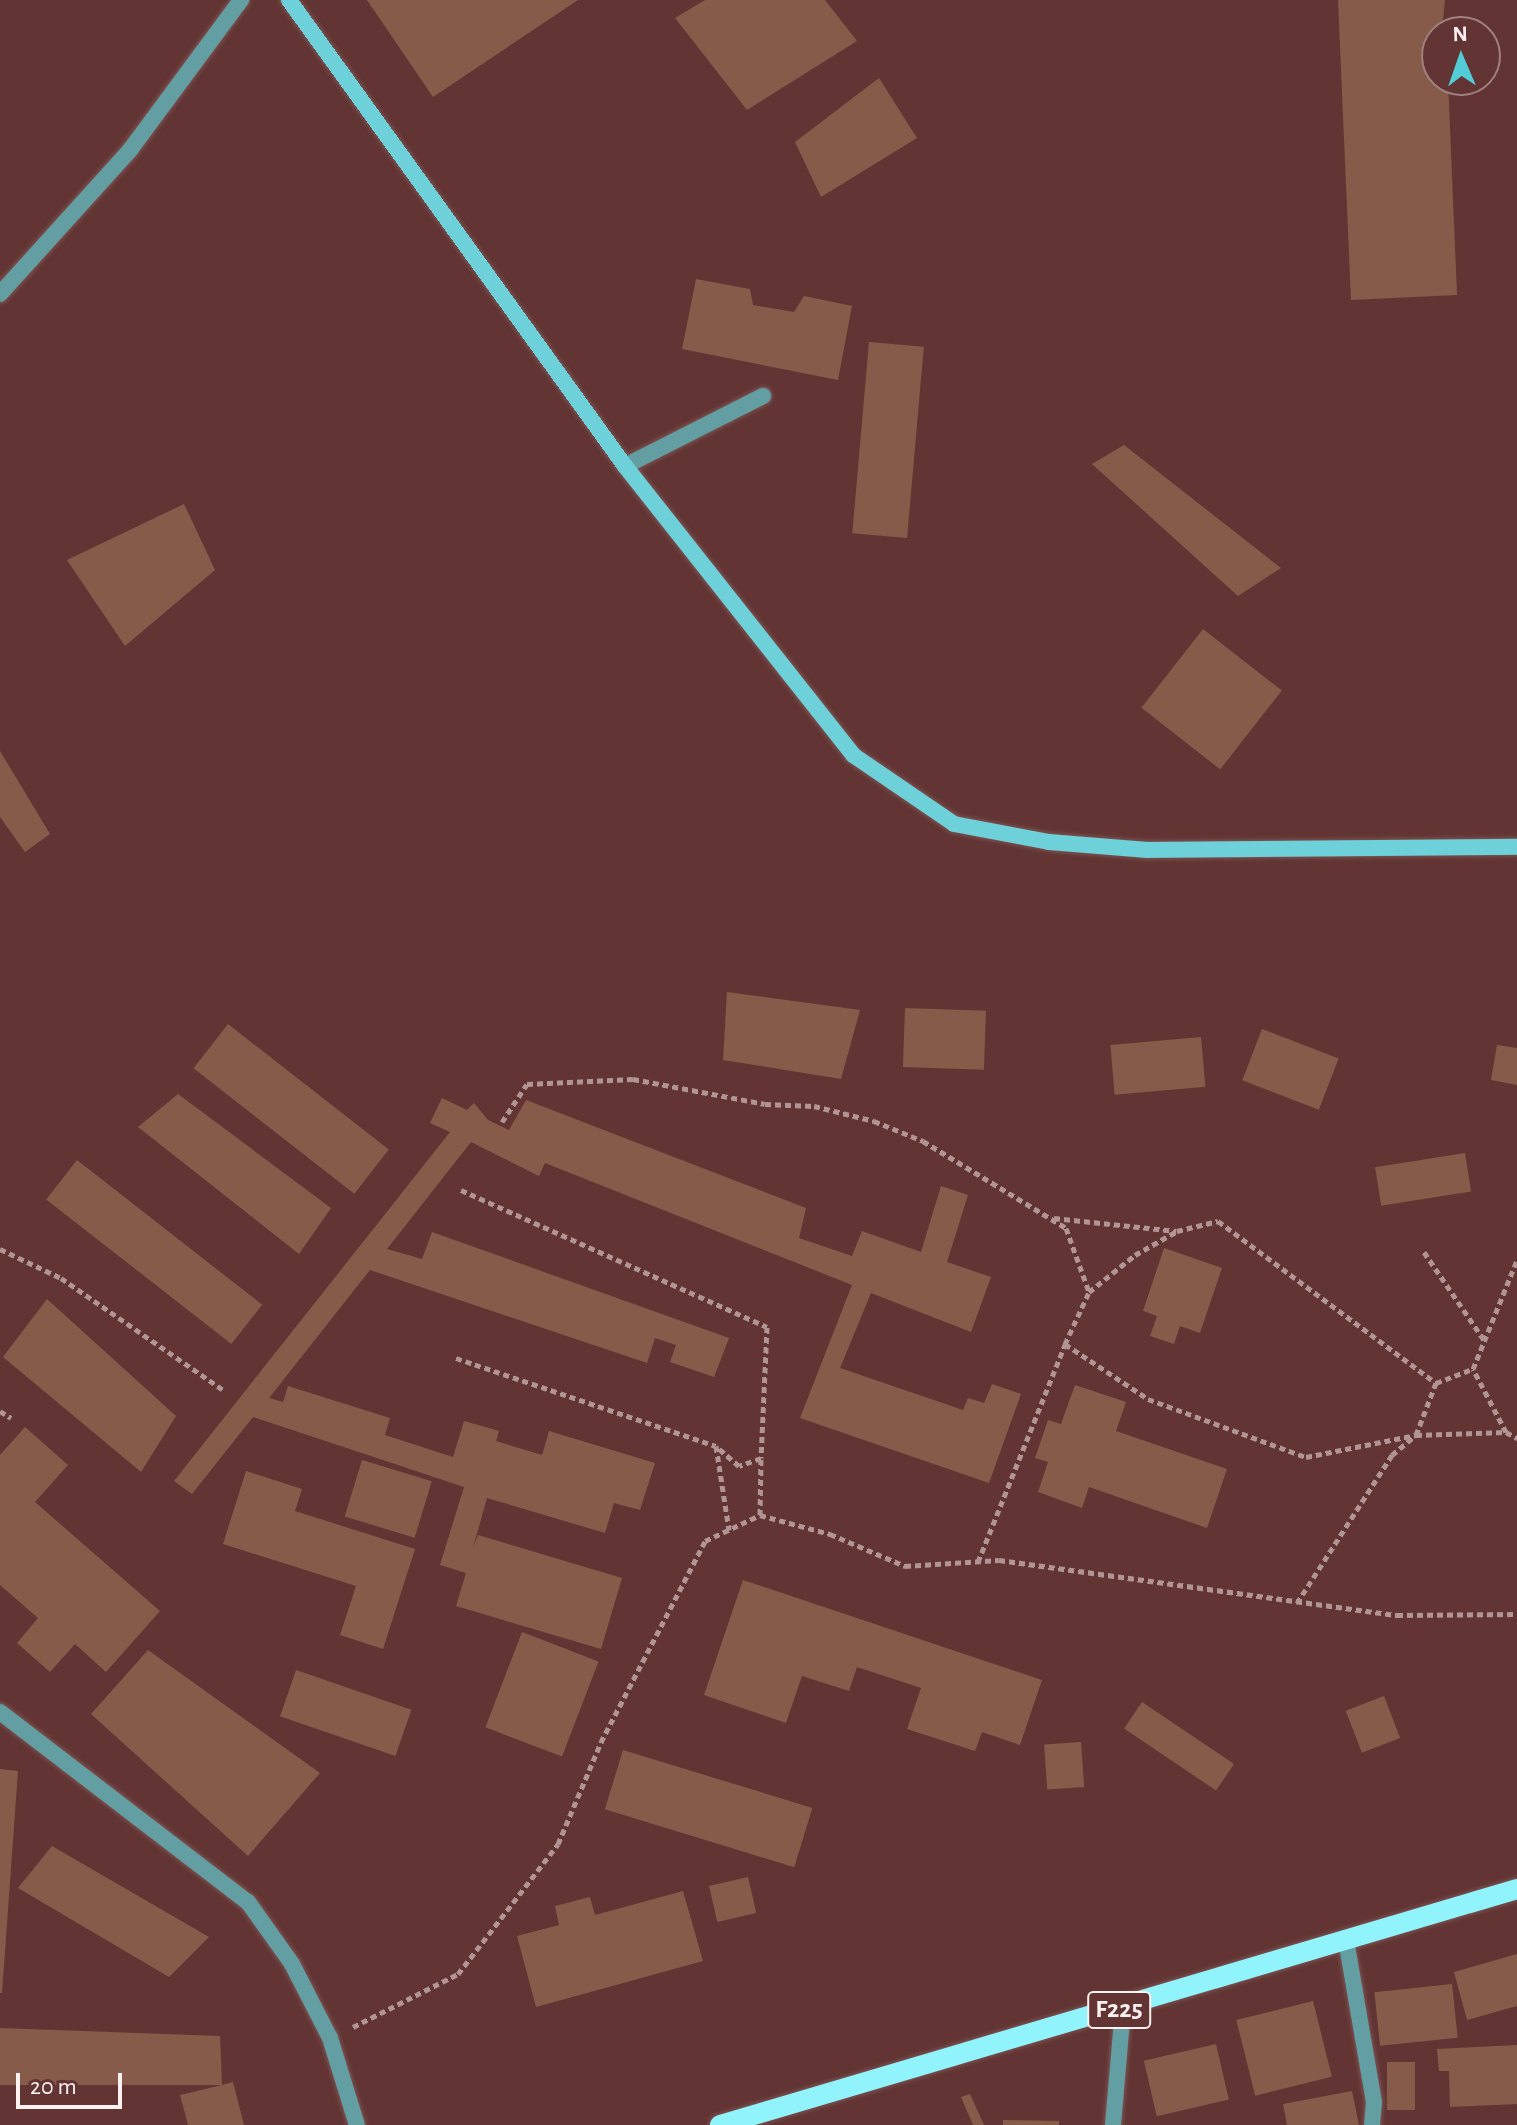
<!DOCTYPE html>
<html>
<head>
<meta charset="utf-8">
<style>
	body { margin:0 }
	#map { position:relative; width:1517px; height:2125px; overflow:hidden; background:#623534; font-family:"Alegreya Sans",sans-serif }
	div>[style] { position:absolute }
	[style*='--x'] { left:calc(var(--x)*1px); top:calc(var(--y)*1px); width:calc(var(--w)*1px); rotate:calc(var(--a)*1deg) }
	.building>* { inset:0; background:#875b4a; transform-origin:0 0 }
	.path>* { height:5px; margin-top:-2.5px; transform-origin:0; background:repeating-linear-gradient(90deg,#b19594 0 6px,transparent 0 10px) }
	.roads { filter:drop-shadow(0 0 2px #7b5352) drop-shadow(0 0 2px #7b5352) }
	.street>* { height:16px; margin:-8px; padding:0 8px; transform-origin:8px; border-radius:8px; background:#639ea3 }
	.secondary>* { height:16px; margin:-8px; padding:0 8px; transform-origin:8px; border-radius:8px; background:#6ed0d9 }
	.primary>* { height:20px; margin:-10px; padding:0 10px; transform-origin:10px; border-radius:10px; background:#91f3fb }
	span { translate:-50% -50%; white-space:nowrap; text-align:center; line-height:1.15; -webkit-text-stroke:7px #623534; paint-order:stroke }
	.shield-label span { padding:2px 6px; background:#623534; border:2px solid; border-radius:6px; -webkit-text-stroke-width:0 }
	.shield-label { font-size:26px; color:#fef2f1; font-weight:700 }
	.north { position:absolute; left:1421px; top:16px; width:80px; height:80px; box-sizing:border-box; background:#623534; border:2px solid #a08180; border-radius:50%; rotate:358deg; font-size:22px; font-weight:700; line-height:32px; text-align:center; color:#fef2f1 }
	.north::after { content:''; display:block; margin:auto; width:28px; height:36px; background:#52ccd6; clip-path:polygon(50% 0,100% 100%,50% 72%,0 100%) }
	.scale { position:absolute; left:16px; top:2073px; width:106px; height:36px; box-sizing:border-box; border:4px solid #fef2f1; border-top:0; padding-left:10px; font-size:24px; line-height:28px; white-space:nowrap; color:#fef2f1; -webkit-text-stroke:6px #623534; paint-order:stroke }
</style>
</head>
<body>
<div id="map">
	<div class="building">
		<i style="clip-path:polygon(367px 0,578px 0,433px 97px)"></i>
		<i style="clip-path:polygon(705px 0,825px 0,857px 41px,747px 110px,675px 18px)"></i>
		<i style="clip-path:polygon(1338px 0,1445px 0,1437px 80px,1448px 80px,1457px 295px,1351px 300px)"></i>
		<i style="clip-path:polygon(879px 78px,917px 138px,821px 197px,795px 142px)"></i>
		<i style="clip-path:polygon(696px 279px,750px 289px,753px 305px,794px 312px,804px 296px,852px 306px,838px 380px,682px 349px)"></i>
		<i style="left:869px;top:342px;width:55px;height:192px;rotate:5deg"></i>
		<i style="clip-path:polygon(1124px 445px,1281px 568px,1238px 596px,1092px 464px)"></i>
		<i style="clip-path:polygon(184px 504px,215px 570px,125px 646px,67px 560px)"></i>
		<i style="left:1203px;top:629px;width:100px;height:100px;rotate:38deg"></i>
		<i style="clip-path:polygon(0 751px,50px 834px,25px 852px,0 817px)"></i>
		<i style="clip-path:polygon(727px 992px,860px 1010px,841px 1079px,723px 1060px)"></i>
		<i style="left:905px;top:1008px;width:81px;height:59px;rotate:2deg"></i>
		<i style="left:228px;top:1024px;width:204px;height:56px;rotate:38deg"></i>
		<i style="left:1262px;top:1029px;width:82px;height:55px;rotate:21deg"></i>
		<i style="left:1201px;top:1037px;width:50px;height:91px;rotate:85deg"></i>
		<i style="clip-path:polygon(1497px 1045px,1517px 1048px,1517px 1085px,1491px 1080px)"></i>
		<i style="clip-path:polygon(178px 1094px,331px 1208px,299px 1254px,138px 1127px)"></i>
		<i style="clip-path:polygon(442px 1098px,467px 1110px,474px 1103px,488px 1120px,509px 1130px,526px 1100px,806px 1208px,799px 1238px,852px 1256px,862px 1231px,921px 1252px,941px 1186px,968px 1195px,947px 1262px,991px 1277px,971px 1332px,871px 1293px,840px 1368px,963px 1410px,968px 1398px,984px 1403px,992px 1384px,1021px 1394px,989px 1483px,800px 1418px,852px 1285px,545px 1163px,539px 1176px,471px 1142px,387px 1249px,422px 1259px,432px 1232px,729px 1338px,714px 1377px,670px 1362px,676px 1345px,655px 1338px,647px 1363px,370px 1270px,269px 1398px,283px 1402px,288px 1386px,390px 1418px,385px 1435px,453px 1457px,464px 1421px,499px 1431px,496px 1441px,542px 1455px,549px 1431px,655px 1463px,640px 1510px,614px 1503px,605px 1533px,487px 1498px,473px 1548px,478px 1535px,622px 1578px,601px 1649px,456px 1606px,466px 1573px,440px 1565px,464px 1487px,253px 1417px,192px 1494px,174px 1481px,450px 1132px,430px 1123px)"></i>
		<i style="left:1465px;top:1153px;width:39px;height:91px;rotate:81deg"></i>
		<i style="left:77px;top:1160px;width:235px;height:50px;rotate:38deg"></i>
		<i style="clip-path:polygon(1164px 1248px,1222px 1268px,1200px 1333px,1180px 1326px,1174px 1344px,1150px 1336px,1157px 1316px,1143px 1311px)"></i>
		<i style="clip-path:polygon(47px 1299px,176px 1416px,141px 1472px,3px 1357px)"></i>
		<i style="clip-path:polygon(1075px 1385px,1126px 1402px,1116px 1431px,1227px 1469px,1207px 1528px,1089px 1487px,1082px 1508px,1038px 1492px,1048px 1462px,1035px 1458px,1048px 1420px,1061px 1424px)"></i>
		<i style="clip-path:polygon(25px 1427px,68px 1465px,35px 1502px,160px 1611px,106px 1672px,75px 1644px,50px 1672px,17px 1643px,38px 1618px,0 1585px,0 1455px)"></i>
		<i style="left:362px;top:1460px;width:73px;height:59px;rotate:17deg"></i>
		<i style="clip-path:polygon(246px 1471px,302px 1489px,295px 1511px,415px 1549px,383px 1649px,340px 1635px,356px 1586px,223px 1544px)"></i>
		<i style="clip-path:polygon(743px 1580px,1042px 1680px,1020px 1745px,982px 1732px,975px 1751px,907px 1729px,921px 1688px,857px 1667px,849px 1691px,802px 1676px,786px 1723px,704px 1695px)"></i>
		<i style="left:522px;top:1632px;width:82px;height:102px;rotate:21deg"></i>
		<i style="clip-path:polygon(148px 1650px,320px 1773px,248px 1856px,91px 1714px)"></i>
		<i style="left:296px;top:1670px;width:122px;height:49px;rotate:19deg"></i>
		<i style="left:1384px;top:1696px;width:45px;height:41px;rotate:69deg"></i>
		<i style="left:1142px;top:1702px;width:111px;height:32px;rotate:34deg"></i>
		<i style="left:1081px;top:1742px;width:45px;height:37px;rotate:86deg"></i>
		<i style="left:623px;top:1750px;width:198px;height:62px;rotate:17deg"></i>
		<i style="clip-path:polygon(0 1769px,18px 1771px,2px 1993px,0 1993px)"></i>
		<i style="clip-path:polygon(52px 1846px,209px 1937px,169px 1977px,18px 1888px)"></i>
		<i style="left:748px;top:1877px;width:37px;height:40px;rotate:77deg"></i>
		<i style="clip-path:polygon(683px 1891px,703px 1961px,536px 2007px,517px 1936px,559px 1925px,555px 1906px,590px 1897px,595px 1915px)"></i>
		<i style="clip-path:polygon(1517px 1954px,1517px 2006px,1467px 2020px,1454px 1972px)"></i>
		<i style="left:1452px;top:1984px;width:54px;height:78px;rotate:84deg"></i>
		<i style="left:1313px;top:2001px;width:78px;height:79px;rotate:76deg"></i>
		<i style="clip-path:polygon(0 2028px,220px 2036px,222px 2085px,233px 2082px,244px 2125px,188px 2125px,180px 2095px,222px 2085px,0 2085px)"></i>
		<i style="left:1216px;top:2044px;width:57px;height:74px;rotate:77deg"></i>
		<i style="clip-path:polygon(1517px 2045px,1517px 2104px,1450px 2107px,1449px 2071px,1439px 2071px,1437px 2049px)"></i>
		<i style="left:1387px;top:2062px;width:28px;height:48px"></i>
		<i style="clip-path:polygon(1352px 2091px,1359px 2125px,1287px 2125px,1283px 2104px)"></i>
		<i style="clip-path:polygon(970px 2094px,984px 2125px,973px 2125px,961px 2097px)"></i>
		<i style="clip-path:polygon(1003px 2120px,1059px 2121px,1059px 2125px,1003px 2125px)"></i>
	</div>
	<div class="path">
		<i style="--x:502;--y:1122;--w:45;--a:-56.7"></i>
		<i style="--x:527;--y:1084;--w:106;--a:-2.7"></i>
		<i style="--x:633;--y:1079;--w:134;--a:10.7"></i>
		<i style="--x:765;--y:1104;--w:49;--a:2.3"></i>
		<i style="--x:814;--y:1106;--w:62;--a:14"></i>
		<i style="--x:874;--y:1121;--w:53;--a:22.2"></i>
		<i style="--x:923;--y:1141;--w:167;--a:31.3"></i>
		<i style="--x:1066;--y:1228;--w:68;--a:70.2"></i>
		<i style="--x:461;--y:1190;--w:335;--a:24.1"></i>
		<i style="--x:767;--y:1327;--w:131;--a:92.6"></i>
		<i style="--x:761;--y:1458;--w:23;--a:160"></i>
		<i style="--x:739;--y:1466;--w:30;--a:-139"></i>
		<i style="--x:716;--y:1446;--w:85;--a:81.2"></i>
		<i style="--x:1054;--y:1218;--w:123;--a:6.1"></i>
		<i style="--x:0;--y:1249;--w:68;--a:25.4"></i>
		<i style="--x:61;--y:1278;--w:199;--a:34.6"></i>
		<i style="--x:1424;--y:1252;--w:107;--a:55.7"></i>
		<i style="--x:1065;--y:1344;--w:57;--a:-65.2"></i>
		<i style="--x:1089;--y:1292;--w:59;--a:-38.8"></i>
		<i style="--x:1135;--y:1255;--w:48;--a:-29.7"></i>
		<i style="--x:1177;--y:1231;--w:42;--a:-13.7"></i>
		<i style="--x:1218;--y:1221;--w:272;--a:36.6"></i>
		<i style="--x:1436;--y:1383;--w:40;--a:-21"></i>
		<i style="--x:456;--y:1358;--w:274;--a:18.7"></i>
		<i style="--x:0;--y:1411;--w:13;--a:32"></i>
		<i style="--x:1506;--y:1432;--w:71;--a:-117.6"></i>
		<i style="--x:1473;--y:1369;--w:118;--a:-68"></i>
		<i style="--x:760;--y:1515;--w:57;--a:-89"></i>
		<i style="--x:978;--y:1562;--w:235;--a:-68.2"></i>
		<i style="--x:1065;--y:1344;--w:100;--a:33.5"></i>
		<i style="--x:1148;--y:1399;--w:168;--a:20.2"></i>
		<i style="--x:1306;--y:1457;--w:112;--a:-11.3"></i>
		<i style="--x:1416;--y:1435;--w:56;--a:-69"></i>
		<i style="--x:1297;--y:1603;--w:176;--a:-57.3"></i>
		<i style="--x:1392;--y:1455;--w:31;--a:-40"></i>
		<i style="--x:1416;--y:1435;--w:90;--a:-1.9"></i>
		<i style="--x:1506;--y:1432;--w:13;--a:29"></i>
		<i style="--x:353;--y:2027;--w:118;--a:-26.8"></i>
		<i style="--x:458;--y:1974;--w:164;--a:-52.4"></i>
		<i style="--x:558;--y:1844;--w:111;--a:-67.1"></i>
		<i style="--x:601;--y:1742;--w:226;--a:-62.6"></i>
		<i style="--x:705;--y:1541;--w:61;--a:-25.3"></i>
		<i style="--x:760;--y:1515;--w:73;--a:15.2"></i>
		<i style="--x:830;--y:1534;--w:82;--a:23.1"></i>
		<i style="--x:905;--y:1566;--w:94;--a:-3.7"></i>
		<i style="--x:999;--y:1560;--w:402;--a:7.9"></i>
		<i style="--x:1397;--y:1615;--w:120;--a:-0.5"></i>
	</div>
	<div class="roads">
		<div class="street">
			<i style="--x:0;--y:294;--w:194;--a:-47.9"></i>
			<i style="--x:130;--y:150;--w:187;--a:-53.5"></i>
			<i style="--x:625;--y:466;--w:155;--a:-26.9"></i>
			<i style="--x:0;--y:1712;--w:312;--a:37.5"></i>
			<i style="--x:248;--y:1902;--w:76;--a:54.6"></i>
			<i style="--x:292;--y:1964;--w:83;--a:62.8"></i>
			<i style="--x:330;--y:2038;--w:91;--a:72.8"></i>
			<i style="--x:1346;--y:1940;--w:164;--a:80.2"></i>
			<i style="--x:1374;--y:2102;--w:23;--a:95"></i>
			<i style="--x:1113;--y:2125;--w:116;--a:-85.1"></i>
		</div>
		<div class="secondary">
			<i style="--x:289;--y:0;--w:575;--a:54.21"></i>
			<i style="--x:625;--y:466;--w:368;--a:51.7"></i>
			<i style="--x:853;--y:755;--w:122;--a:34.3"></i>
			<i style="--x:954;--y:824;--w:97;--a:10.7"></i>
			<i style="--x:1049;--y:842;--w:99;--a:4.6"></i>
			<i style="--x:1148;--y:850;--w:369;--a:-0.5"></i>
		</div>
		<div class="primary">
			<i style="--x:720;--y:2125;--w:831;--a:-16.49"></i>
		</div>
	</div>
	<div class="shield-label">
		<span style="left:1119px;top:2010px">F225</span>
	</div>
	<div class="north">N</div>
	<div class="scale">20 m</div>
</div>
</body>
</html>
